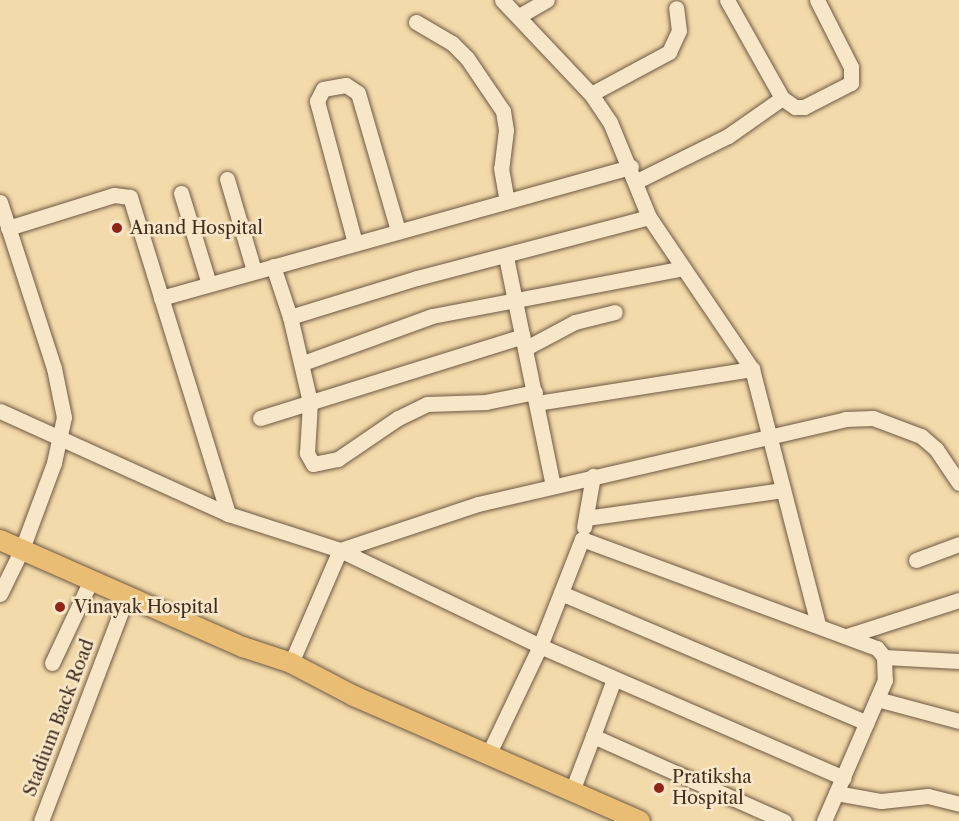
<!DOCTYPE html>
<html>
<head>
<meta charset="utf-8">
<style>
	body { margin:0 }
	#map { position:relative; width:959px; height:821px; overflow:hidden; background:#f3daaa; font-family:"Libre Caslon Text",serif }
	div>[style] { position:absolute }
	[style*='--x'] { left:calc(var(--x)*1px); top:calc(var(--y)*1px); width:calc(var(--w)*1px); rotate:calc(var(--a)*1deg) }
	.roads { filter:drop-shadow(0 0 2px #6e5843) drop-shadow(0 0 2px #6e5843) }
	.minor>* { height:15px; margin:-7.5px; padding:0 7.5px; transform-origin:7.5px; border-radius:7.5px; background:#f7e7c8 }
	.major>* { height:20px; margin:-10px; padding:0 10px; transform-origin:10px; border-radius:10px; background:#eabd75 }
	.dots>* { width:16px; height:16px; translate:-50% -50%; box-sizing:border-box; border:3px solid #f7e7c8; border-radius:50% }
	span { translate:-50% -50%; white-space:nowrap; text-align:center; line-height:1.15; -webkit-text-stroke:5px #f7e7c8; paint-order:stroke }
	.poi-label { font-size:18px; color:#422d21 }
	.left { translate:0 -50%; text-align:left }
	.street-label { font-size:18px; color:#422d21 }
</style>
</head>
<body>
<div id="map">
	<div class="roads">
		<div class="minor">
			<i style="--x:502;--y:0;--w:129;--a:46.6"></i>
			<i style="--x:591;--y:94;--w:34;--a:56"></i>
			<i style="--x:610;--y:122;--w:103;--a:67.7"></i>
			<i style="--x:649;--y:217;--w:184;--a:55.9"></i>
			<i style="--x:752;--y:369;--w:264;--a:75.5"></i>
			<i style="--x:519;--y:16;--w:32;--a:-30"></i>
			<i style="--x:416;--y:22;--w:42;--a:30.3"></i>
			<i style="--x:452;--y:43;--w:21;--a:45"></i>
			<i style="--x:467;--y:58;--w:64;--a:55.8"></i>
			<i style="--x:503;--y:111;--w:19;--a:81"></i>
			<i style="--x:506;--y:130;--w:38;--a:97"></i>
			<i style="--x:501;--y:168;--w:34;--a:80"></i>
			<i style="--x:591;--y:94;--w:89;--a:-28.3"></i>
			<i style="--x:669;--y:52;--w:23;--a:-65"></i>
			<i style="--x:679;--y:31;--w:23;--a:-97"></i>
			<i style="--x:782;--y:98;--w:16;--a:35"></i>
			<i style="--x:795;--y:107;--w:9;--a:0"></i>
			<i style="--x:804;--y:107;--w:53;--a:-27.1"></i>
			<i style="--x:851;--y:83;--w:16;--a:-90"></i>
			<i style="--x:851;--y:67;--w:75;--a:-116.9"></i>
			<i style="--x:227;--y:179;--w:96;--a:73.6"></i>
			<i style="--x:637;--y:181;--w:102;--a:-26.3"></i>
			<i style="--x:728;--y:136;--w:66;--a:-35.1"></i>
			<i style="--x:782;--y:98;--w:112;--a:-119.3"></i>
			<i style="--x:181;--y:193;--w:95;--a:72.9"></i>
			<i style="--x:0;--y:202;--w:175;--a:72"></i>
			<i style="--x:54;--y:368;--w:50;--a:78.5"></i>
			<i style="--x:64;--y:417;--w:47;--a:102.3"></i>
			<i style="--x:54;--y:463;--w:92;--a:110.4"></i>
			<i style="--x:22;--y:549;--w:50;--a:116.1"></i>
			<i style="--x:8;--y:228;--w:111;--a:-17.3"></i>
			<i style="--x:114;--y:195;--w:16;--a:7"></i>
			<i style="--x:130;--y:197;--w:332;--a:72.8"></i>
			<i style="--x:355;--y:243;--w:147;--a:-105"></i>
			<i style="--x:317;--y:101;--w:13;--a:-63"></i>
			<i style="--x:323;--y:89;--w:23;--a:-10"></i>
			<i style="--x:346;--y:85;--w:14;--a:34"></i>
			<i style="--x:358;--y:93;--w:144;--a:73.8"></i>
			<i style="--x:506;--y:257;--w:233;--a:78.4"></i>
			<i style="--x:273;--y:266;--w:54;--a:71.6"></i>
			<i style="--x:161;--y:298;--w:488;--a:-15.6"></i>
			<i style="--x:526;--y:348;--w:55;--a:-28"></i>
			<i style="--x:575;--y:322;--w:41;--a:-14"></i>
			<i style="--x:303;--y:363;--w:137;--a:-20"></i>
			<i style="--x:432;--y:316;--w:256;--a:-10.8"></i>
			<i style="--x:535;--y:392;--w:50;--a:168.5"></i>
			<i style="--x:486;--y:402;--w:59;--a:178.1"></i>
			<i style="--x:427;--y:404;--w:32;--a:154"></i>
			<i style="--x:398;--y:418;--w:73;--a:145.7"></i>
			<i style="--x:338;--y:459;--w:25;--a:169"></i>
			<i style="--x:313;--y:464;--w:13;--a:-119"></i>
			<i style="--x:307;--y:453;--w:51;--a:-86.6"></i>
			<i style="--x:310;--y:402;--w:87;--a:-103.2"></i>
			<i style="--x:290;--y:317;--w:133;--a:-17.1"></i>
			<i style="--x:417;--y:278;--w:240;--a:-14.7"></i>
			<i style="--x:537;--y:403;--w:218;--a:-9"></i>
			<i style="--x:0;--y:411;--w:250;--a:24.3"></i>
			<i style="--x:228;--y:514;--w:118;--a:17.8"></i>
			<i style="--x:340;--y:550;--w:222;--a:25.6"></i>
			<i style="--x:540;--y:646;--w:331;--a:23.5"></i>
			<i style="--x:260;--y:418;--w:275;--a:-17.3"></i>
			<i style="--x:586;--y:518;--w:199;--a:-8.1"></i>
			<i style="--x:584;--y:527;--w:52;--a:-80"></i>
			<i style="--x:916;--y:560;--w:46;--a:-20.4"></i>
			<i style="--x:561;--y:593;--w:332;--a:23"></i>
			<i style="--x:847;--y:636;--w:118;--a:-17.8"></i>
			<i style="--x:884;--y:657;--w:75;--a:3.1"></i>
			<i style="--x:52;--y:663;--w:92;--a:-64.8"></i>
			<i style="--x:291;--y:663;--w:123;--a:-66.6"></i>
			<i style="--x:340;--y:550;--w:145;--a:-18.4"></i>
			<i style="--x:478;--y:504;--w:377;--a:-13"></i>
			<i style="--x:845;--y:419;--w:28;--a:-2"></i>
			<i style="--x:873;--y:418;--w:51;--a:20.6"></i>
			<i style="--x:921;--y:436;--w:20;--a:41"></i>
			<i style="--x:936;--y:449;--w:41;--a:55.9"></i>
			<i style="--x:877;--y:699;--w:85;--a:15"></i>
			<i style="--x:593;--y:736;--w:61;--a:-69.8"></i>
			<i style="--x:489;--y:753;--w:119;--a:-64.5"></i>
			<i style="--x:540;--y:646;--w:115;--a:-68.6"></i>
			<i style="--x:582;--y:539;--w:314;--a:20.3"></i>
			<i style="--x:877;--y:648;--w:11;--a:52"></i>
			<i style="--x:884;--y:657;--w:23;--a:88"></i>
			<i style="--x:885;--y:680;--w:154;--a:113.4"></i>
			<i style="--x:572;--y:791;--w:59;--a:-69.1"></i>
			<i style="--x:593;--y:736;--w:209;--a:24"></i>
			<i style="--x:836;--y:793;--w:46;--a:10.1"></i>
			<i style="--x:881;--y:801;--w:47;--a:-6.1"></i>
			<i style="--x:928;--y:796;--w:32;--a:14"></i>
			<i style="--x:41;--y:821;--w:241;--a:-69.1"></i>
		</div>
		<div class="major">
			<i style="--x:0;--y:540;--w:266;--a:23.8"></i>
			<i style="--x:243;--y:647;--w:51;--a:18.4"></i>
			<i style="--x:291;--y:663;--w:71;--a:27.6"></i>
			<i style="--x:354;--y:696;--w:312;--a:23.6"></i>
		</div>
	</div>
	<div class="dots">
		<i style="left:117px;top:228px;background:#8f2418"></i>
		<i style="left:60px;top:607px;background:#8f2418"></i>
		<i style="left:659px;top:788px;background:#8f2418"></i>
	</div>
	<div class="poi-label">
		<span class="left" style="left:130px;top:228px">Anand Hospital</span>
		<span class="left" style="left:74px;top:607px">Vinayak Hospital</span>
		<span class="left" style="left:672px;top:788px">Pratiksha<br>Hospital</span>
	</div>
	<div class="street-label">
		<span style="left:59px;top:718px;rotate:-69deg">Stadium Back Road</span>
	</div>
</div>
</body>
</html>
